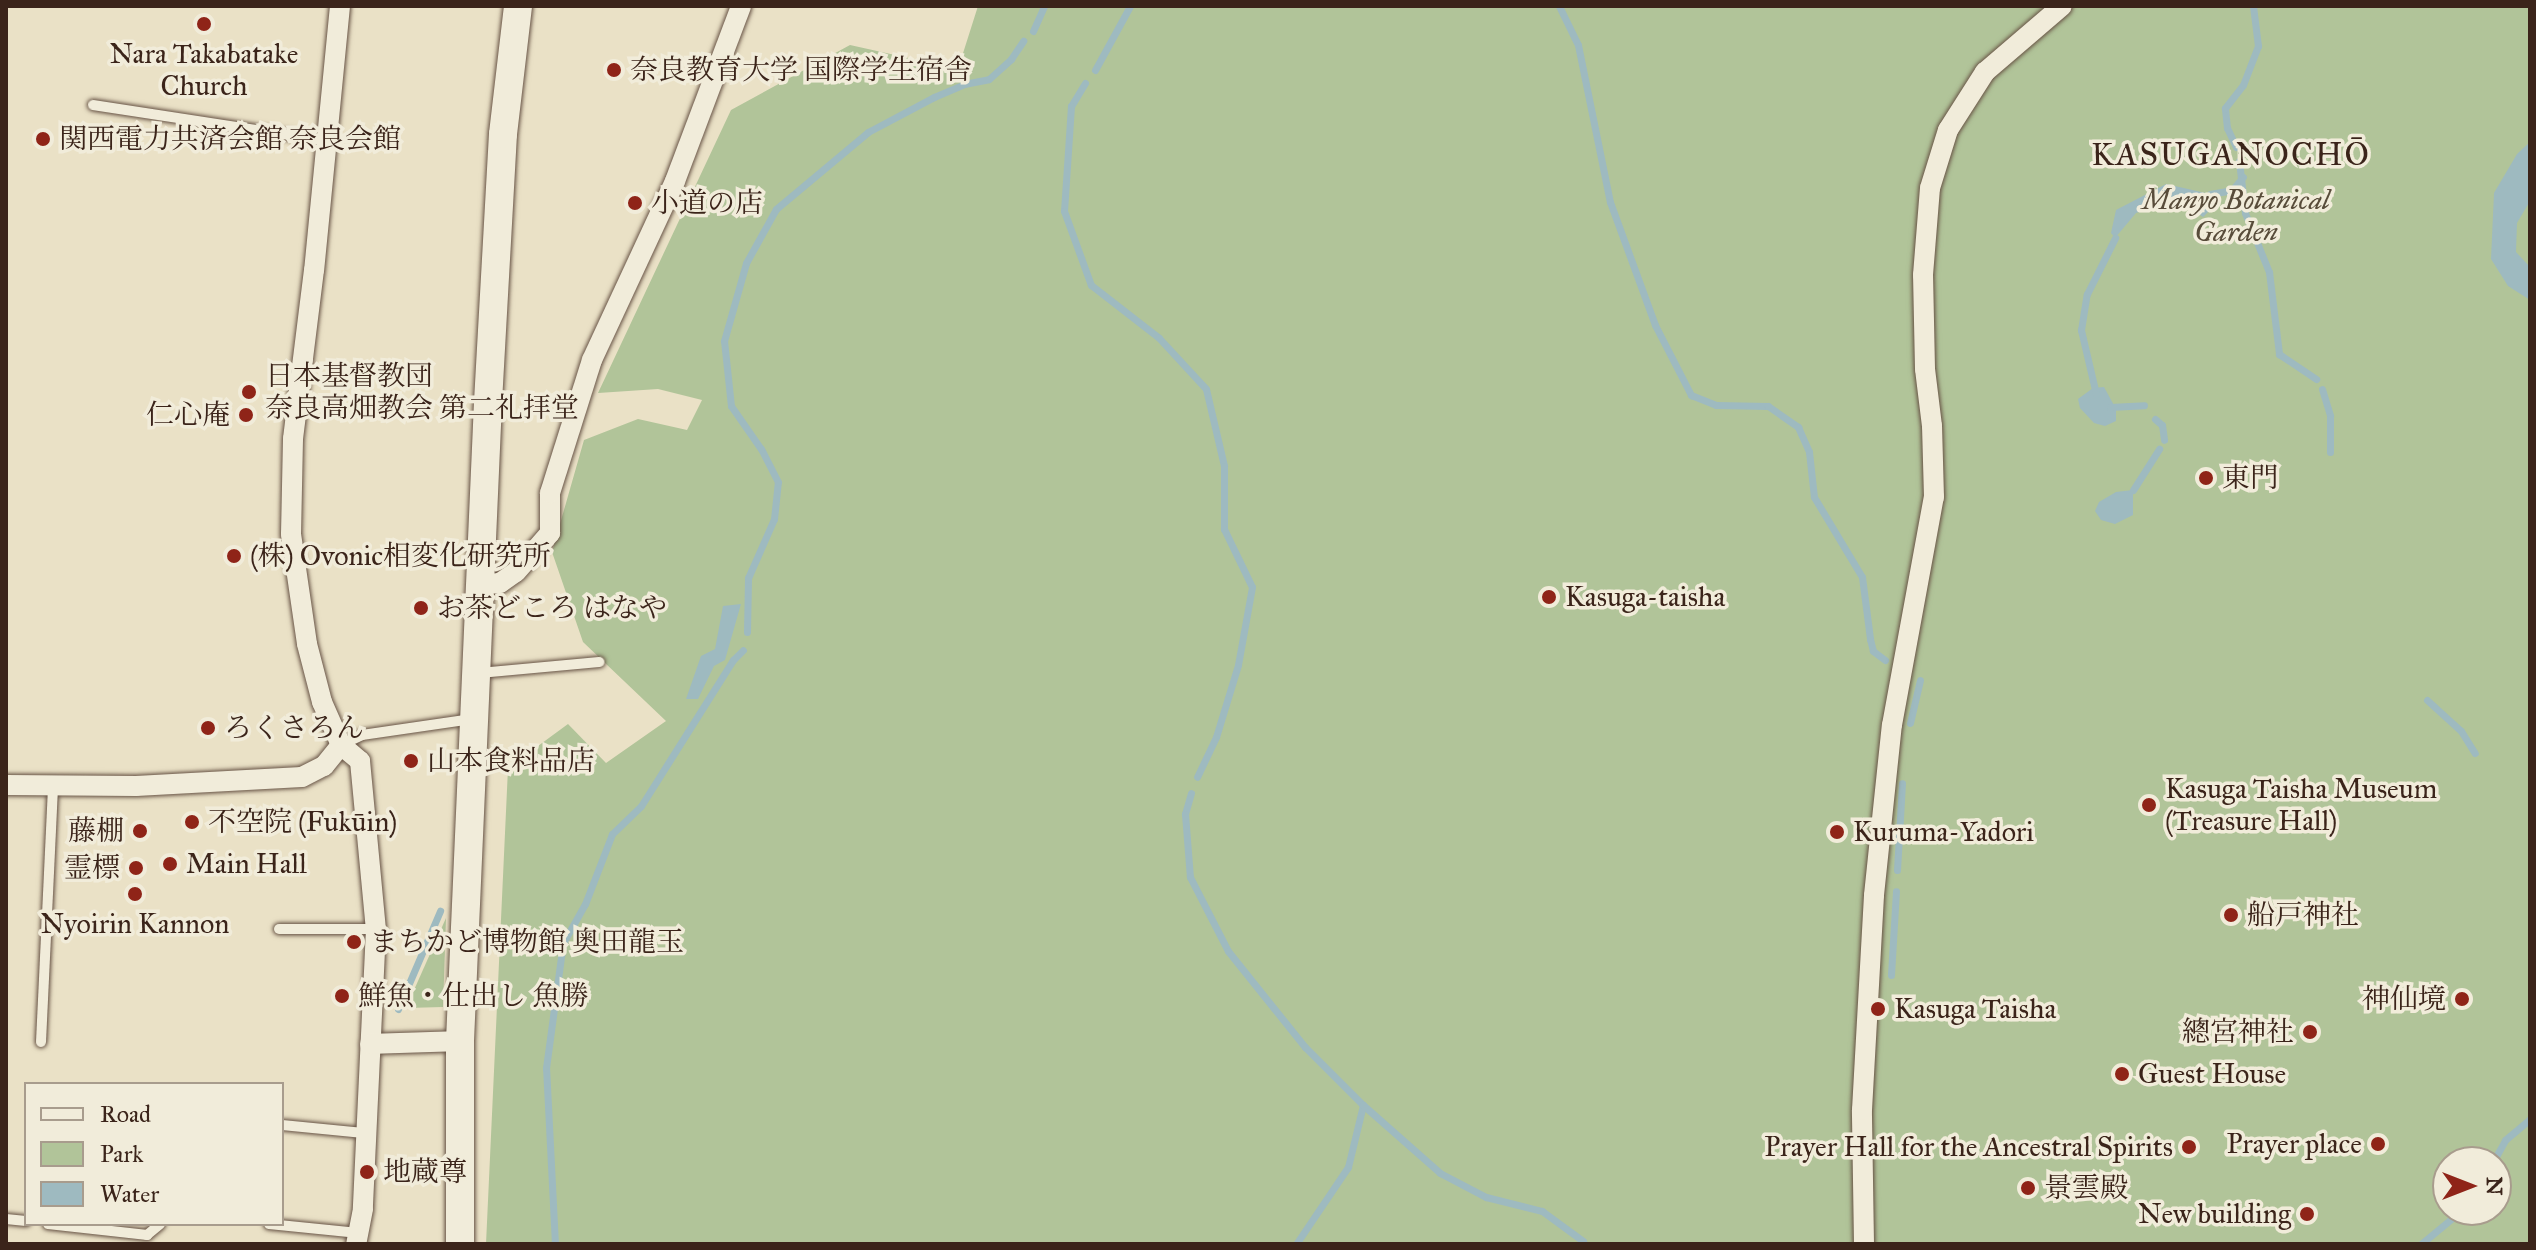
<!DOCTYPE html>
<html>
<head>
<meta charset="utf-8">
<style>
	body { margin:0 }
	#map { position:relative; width:2536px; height:1250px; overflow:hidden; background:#eae1c6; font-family:"IM FELL Great Primer","Noto Serif JP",serif }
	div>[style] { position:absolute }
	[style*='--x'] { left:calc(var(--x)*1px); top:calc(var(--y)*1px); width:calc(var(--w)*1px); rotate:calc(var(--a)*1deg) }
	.green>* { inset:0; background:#b1c499 }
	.water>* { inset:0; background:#9ebac0 }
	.stream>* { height:7px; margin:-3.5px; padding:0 3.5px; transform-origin:3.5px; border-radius:3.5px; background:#9ebac0 }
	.roads { filter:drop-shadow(0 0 2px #675345) drop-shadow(0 0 2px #675345) }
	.lane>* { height:10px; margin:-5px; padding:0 5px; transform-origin:5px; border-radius:5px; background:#f1ecda }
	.street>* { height:20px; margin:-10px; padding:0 10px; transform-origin:10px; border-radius:10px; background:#f1ecda }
	.secondary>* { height:28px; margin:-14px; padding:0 14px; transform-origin:14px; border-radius:14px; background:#f1ecda }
	.dots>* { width:22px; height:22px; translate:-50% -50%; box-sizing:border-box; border:4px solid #f1ecda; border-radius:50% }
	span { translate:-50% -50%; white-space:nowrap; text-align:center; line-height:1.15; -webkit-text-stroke:7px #f1ecda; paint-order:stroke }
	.poi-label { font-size:28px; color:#3b241a }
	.left { translate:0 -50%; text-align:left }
	.right { translate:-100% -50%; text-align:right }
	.park-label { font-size:28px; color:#584c3a; font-style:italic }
	.quarter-label { font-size:32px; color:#3b241a; letter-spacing:2px }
	.frame { position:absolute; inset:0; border:8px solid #3b241a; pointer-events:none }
	.legend { position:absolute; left:24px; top:1082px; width:260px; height:144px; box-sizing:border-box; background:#f1ecda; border:2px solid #a89c8d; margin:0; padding:10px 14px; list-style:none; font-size:24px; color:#3b241a }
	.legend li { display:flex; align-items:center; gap:16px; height:40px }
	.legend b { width:40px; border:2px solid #a89c8d }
	.north { position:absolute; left:2432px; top:1146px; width:80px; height:80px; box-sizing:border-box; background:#f1ecda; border:2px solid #a89c8d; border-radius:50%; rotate:90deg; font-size:22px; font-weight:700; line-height:32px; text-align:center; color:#3b241a }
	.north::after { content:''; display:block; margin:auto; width:28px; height:36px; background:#8f2418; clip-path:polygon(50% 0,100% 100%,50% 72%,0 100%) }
</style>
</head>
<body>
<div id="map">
	<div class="green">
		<i style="clip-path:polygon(evenodd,978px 6px,2530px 6px,2530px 1244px,486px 1244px,508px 768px,568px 724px,606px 763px,666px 721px,583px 642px,552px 552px,584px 440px,638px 419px,687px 430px,702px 400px,658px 389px,598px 393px,731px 110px,850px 45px,958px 69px,978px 6px,2448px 1162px,2496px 1162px,2496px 1210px,2448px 1210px,2448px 1162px)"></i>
		<i style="clip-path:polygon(446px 918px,443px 1007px,406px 1008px)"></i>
	</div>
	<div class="water">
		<i style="clip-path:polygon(2530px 142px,2530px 201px,2517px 223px,2516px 252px,2530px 267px,2530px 300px,2508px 286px,2491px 259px,2494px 193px,2517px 154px)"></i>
		<i style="clip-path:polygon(2166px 184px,2210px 194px,2213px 207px,2203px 217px,2193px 210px,2151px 208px,2136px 213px,2115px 238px,2111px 233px,2116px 210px)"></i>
		<i style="clip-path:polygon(2104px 387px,2116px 409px,2116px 421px,2105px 426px,2094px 423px,2080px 408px,2078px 399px,2093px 388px)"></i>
		<i style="clip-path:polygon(2133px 490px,2133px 515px,2115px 524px,2101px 520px,2095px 511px,2099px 502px,2116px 492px)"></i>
		<i style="clip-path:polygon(741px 604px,725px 660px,714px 666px,698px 699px,686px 699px,701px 656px,715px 649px,723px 606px)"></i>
	</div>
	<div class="stream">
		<i style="--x:1559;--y:6;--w:43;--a:64"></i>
		<i style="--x:1578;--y:45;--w:160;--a:78.5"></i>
		<i style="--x:1610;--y:202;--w:131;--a:69.9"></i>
		<i style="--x:1655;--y:325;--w:79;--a:62.8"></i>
		<i style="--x:1691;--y:395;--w:27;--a:22"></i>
		<i style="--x:1716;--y:405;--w:52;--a:1.1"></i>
		<i style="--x:1768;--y:406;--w:37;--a:35"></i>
		<i style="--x:1798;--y:427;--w:27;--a:66"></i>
		<i style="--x:1809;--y:452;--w:45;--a:83.7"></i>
		<i style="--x:1814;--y:497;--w:93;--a:59"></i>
		<i style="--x:1862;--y:577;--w:63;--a:82.6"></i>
		<i style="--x:1870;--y:639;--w:12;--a:76"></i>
		<i style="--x:1873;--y:651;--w:15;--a:37"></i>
		<i style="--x:1033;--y:31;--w:27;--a:-66"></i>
		<i style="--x:1095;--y:70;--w:73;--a:-61.3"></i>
		<i style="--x:1085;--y:83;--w:27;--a:121"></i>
		<i style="--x:1071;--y:106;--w:105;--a:93.8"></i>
		<i style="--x:1064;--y:211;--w:79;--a:70"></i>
		<i style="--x:1091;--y:285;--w:86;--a:37.9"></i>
		<i style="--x:1159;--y:338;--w:69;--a:47.3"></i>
		<i style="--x:1206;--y:389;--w:79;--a:76.8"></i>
		<i style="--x:1224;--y:466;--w:63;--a:90"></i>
		<i style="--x:1224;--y:529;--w:64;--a:64.2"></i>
		<i style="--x:1252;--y:587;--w:79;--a:100.2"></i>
		<i style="--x:1238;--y:665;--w:75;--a:107"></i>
		<i style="--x:1216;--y:737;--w:44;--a:115.4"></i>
		<i style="--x:2236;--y:147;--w:21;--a:-115"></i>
		<i style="--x:2227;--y:128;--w:20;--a:-96"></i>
		<i style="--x:2225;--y:108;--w:29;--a:-52"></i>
		<i style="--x:2243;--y:85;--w:42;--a:-69"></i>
		<i style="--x:2258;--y:46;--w:40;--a:-97.1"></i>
		<i style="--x:2239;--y:161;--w:52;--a:83.4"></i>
		<i style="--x:2245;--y:213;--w:64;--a:67.9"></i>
		<i style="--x:2269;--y:272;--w:83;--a:83"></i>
		<i style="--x:2279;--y:354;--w:45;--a:34"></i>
		<i style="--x:2210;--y:194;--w:22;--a:-10"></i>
		<i style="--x:2232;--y:190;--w:17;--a:-50"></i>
		<i style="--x:2322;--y:389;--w:28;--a:73"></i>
		<i style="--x:2330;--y:416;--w:36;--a:90"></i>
		<i style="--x:2096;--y:394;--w:66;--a:-103.2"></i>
		<i style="--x:2081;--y:330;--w:36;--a:-81"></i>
		<i style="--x:2087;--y:294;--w:63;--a:-63.4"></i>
		<i style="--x:2110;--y:407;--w:34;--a:-3"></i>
		<i style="--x:2155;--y:419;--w:9;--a:41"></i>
		<i style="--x:2162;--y:425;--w:15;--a:82"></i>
		<i style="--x:2133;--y:490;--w:49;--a:-57.6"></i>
		<i style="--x:747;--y:632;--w:54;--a:-88.9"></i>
		<i style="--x:748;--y:578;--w:64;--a:-66.2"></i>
		<i style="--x:774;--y:519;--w:37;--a:-84"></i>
		<i style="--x:778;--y:482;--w:37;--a:-117"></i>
		<i style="--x:761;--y:449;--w:52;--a:-124.9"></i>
		<i style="--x:731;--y:406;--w:65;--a:-96.1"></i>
		<i style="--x:724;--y:341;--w:81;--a:-74.2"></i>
		<i style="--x:746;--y:263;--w:62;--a:-60.9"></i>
		<i style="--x:776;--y:209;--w:120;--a:-39.9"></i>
		<i style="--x:868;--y:132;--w:75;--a:-27.9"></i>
		<i style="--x:934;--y:97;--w:33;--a:-23"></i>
		<i style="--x:964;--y:84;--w:25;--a:-11"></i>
		<i style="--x:989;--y:79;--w:30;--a:-42"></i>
		<i style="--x:1011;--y:59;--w:22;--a:-56"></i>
		<i style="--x:2427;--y:700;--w:46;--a:42.4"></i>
		<i style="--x:2461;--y:731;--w:26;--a:58"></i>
		<i style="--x:1910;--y:723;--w:44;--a:-76.9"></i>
		<i style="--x:1191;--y:793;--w:22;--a:106"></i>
		<i style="--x:1185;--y:814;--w:63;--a:85.5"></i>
		<i style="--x:1190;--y:877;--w:83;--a:62.8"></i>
		<i style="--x:1228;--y:951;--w:123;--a:51.3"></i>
		<i style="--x:1305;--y:1047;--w:82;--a:45"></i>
		<i style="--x:1363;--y:1105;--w:64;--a:103.6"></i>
		<i style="--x:1348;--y:1167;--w:93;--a:124"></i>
		<i style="--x:1897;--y:870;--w:87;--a:-86.7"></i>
		<i style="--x:1891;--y:975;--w:84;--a:-86.6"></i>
		<i style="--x:398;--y:1009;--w:107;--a:-66.8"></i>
		<i style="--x:1363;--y:1105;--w:103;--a:41.4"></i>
		<i style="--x:1440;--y:1173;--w:52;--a:27.6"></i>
		<i style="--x:1486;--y:1197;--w:58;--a:14"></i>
		<i style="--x:1542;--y:1211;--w:51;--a:36.2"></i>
		<i style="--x:2493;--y:1162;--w:25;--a:-61"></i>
		<i style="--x:2505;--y:1140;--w:33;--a:-40"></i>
		<i style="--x:555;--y:1244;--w:176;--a:-92.9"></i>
		<i style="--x:546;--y:1068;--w:126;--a:-82.3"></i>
		<i style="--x:563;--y:943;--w:45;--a:-60.6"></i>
		<i style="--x:585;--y:904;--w:75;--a:-68.9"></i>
		<i style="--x:612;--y:834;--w:40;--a:-44"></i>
		<i style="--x:641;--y:806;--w:173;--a:-57.8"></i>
		<i style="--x:733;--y:660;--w:14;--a:-45"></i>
		<i style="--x:2421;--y:1244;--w:53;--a:-39.7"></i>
	</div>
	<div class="roads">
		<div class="lane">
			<i style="--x:93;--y:105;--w:237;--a:8.7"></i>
			<i style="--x:479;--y:673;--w:121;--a:-5.2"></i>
			<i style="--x:341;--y:745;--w:23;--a:-25"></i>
			<i style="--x:362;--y:735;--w:111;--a:-8.3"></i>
			<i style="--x:279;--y:929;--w:97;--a:0"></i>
			<i style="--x:41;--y:1042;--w:257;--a:-87.3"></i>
			<i style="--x:282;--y:1125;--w:82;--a:5.6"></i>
			<i style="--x:6;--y:1219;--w:20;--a:6"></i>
			<i style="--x:48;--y:1224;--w:100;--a:6.3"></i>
			<i style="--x:147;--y:1235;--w:17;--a:-40"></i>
			<i style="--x:269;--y:1224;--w:90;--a:5.7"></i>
		</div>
		<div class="street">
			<i style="--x:340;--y:6;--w:265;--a:95.6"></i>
			<i style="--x:314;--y:270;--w:170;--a:97.1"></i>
			<i style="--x:293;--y:439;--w:95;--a:91.2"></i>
			<i style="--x:291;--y:534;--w:111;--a:81.7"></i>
			<i style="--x:307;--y:644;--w:60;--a:75.5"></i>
			<i style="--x:322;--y:702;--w:47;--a:66.2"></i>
			<i style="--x:341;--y:745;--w:25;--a:40"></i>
			<i style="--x:360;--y:761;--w:169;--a:84.6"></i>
			<i style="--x:376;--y:929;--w:280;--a:92.7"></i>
			<i style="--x:363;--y:1209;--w:36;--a:101"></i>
			<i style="--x:480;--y:585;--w:20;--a:-6"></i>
			<i style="--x:500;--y:583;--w:19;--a:-35"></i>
			<i style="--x:516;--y:572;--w:52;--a:-48.9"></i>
			<i style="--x:550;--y:533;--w:40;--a:-90"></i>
			<i style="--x:550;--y:493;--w:139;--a:-72.5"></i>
			<i style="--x:592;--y:360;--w:197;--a:-65.1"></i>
			<i style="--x:675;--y:181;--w:187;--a:-69.3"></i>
			<i style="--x:6;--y:785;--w:130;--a:0.4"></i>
			<i style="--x:136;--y:786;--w:166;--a:-3.1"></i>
			<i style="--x:302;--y:777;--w:25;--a:-27"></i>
			<i style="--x:324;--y:766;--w:27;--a:-51"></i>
			<i style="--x:370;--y:1044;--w:90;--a:-1.9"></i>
			<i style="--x:1864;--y:1244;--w:134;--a:-90.9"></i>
			<i style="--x:1862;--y:1110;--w:215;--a:-86.8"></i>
			<i style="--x:1874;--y:895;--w:171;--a:-84"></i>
			<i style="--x:1892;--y:725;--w:232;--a:-79.6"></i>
			<i style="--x:1934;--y:497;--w:71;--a:-91.6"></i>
			<i style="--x:1932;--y:426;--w:57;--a:-97"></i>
			<i style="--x:1925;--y:369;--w:94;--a:-91.2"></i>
			<i style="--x:1923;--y:275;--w:87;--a:-85.4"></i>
			<i style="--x:1930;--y:188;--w:61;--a:-72.8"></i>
			<i style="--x:1948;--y:130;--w:69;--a:-57.5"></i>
			<i style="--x:1985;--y:72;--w:101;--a:-40.6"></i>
		</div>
		<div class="secondary">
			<i style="--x:460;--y:1244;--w:203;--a:-90"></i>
			<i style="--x:460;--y:1041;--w:640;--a:-87.49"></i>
			<i style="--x:488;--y:402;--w:268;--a:-86.8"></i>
			<i style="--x:503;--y:134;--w:129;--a:-83.3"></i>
		</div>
	</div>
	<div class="dots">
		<i style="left:204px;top:24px;background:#8f2418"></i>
		<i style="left:614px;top:70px;background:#8f2418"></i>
		<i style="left:43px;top:139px;background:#8f2418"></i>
		<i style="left:635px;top:203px;background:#8f2418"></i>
		<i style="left:249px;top:392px;background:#8f2418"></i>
		<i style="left:246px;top:415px;background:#8f2418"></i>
		<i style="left:2206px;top:478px;background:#8f2418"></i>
		<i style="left:234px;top:556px;background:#8f2418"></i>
		<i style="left:1549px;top:597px;background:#8f2418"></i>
		<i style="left:421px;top:608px;background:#8f2418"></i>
		<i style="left:208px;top:728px;background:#8f2418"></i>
		<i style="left:411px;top:761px;background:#8f2418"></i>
		<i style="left:2149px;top:805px;background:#8f2418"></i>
		<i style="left:192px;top:822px;background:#8f2418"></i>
		<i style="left:140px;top:831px;background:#8f2418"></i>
		<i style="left:1837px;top:832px;background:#8f2418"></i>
		<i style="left:170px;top:864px;background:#8f2418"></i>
		<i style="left:136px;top:868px;background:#8f2418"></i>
		<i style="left:135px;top:894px;background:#8f2418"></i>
		<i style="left:2231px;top:915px;background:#8f2418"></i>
		<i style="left:354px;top:942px;background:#8f2418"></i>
		<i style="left:342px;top:996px;background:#8f2418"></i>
		<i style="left:2462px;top:999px;background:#8f2418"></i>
		<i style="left:1878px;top:1009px;background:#8f2418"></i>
		<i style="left:2310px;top:1032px;background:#8f2418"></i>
		<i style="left:2122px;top:1074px;background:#8f2418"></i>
		<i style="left:2378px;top:1144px;background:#8f2418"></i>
		<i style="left:2189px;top:1147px;background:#8f2418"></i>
		<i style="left:367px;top:1172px;background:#8f2418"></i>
		<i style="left:2028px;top:1188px;background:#8f2418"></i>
		<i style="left:2307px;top:1214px;background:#8f2418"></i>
	</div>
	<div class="poi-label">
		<span style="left:204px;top:70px">Nara Takabatake<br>Church</span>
		<span class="left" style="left:630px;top:70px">奈良教育大学 国際学生宿舎</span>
		<span class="left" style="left:59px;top:139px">関西電力共済会館 奈良会館</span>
		<span class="left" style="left:651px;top:203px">小道の店</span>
		<span class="left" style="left:265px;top:392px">日本基督教団<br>奈良高畑教会 第二礼拝堂</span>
		<span class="right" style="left:230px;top:415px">仁心庵</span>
		<span class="left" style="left:2222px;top:478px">東門</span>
		<span class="left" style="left:250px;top:556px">(株) Ovonic相変化研究所</span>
		<span class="left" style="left:1565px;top:597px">Kasuga-taisha</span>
		<span class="left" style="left:437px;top:608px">お茶どころ はなや</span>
		<span class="left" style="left:224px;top:728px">ろくさろん</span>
		<span class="left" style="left:427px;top:761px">山本食料品店</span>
		<span class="left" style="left:2165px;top:805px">Kasuga Taisha Museum<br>(Treasure Hall)</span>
		<span class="left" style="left:208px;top:822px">不空院 (Fukūin)</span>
		<span class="right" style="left:124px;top:831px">藤棚</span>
		<span class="left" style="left:1853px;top:832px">Kuruma-Yadori</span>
		<span class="left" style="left:186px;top:864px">Main Hall</span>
		<span class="right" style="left:120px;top:868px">霊標</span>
		<span class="left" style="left:2247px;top:915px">船戸神社</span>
		<span style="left:135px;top:924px">Nyoirin Kannon</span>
		<span class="left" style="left:370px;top:942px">まちかど博物館 奥田龍玉</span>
		<span class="left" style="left:358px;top:996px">鮮魚・仕出し 魚勝</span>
		<span class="right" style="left:2446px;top:999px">神仙境</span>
		<span class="left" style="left:1894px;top:1009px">Kasuga Taisha</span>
		<span class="right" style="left:2294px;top:1032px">總宮神社</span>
		<span class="left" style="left:2138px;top:1074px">Guest House</span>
		<span class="right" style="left:2362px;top:1144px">Prayer place</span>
		<span class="right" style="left:2173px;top:1147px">Prayer Hall for the Ancestral Spirits</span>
		<span class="left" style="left:383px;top:1172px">地蔵尊</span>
		<span class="left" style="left:2044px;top:1188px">景雲殿</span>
		<span class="right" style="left:2291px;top:1214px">New building</span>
	</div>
	<div class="park-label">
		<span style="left:2236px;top:216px">Manyo Botanical<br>Garden</span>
	</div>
	<div class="quarter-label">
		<span style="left:2231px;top:155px">KASUGANOCHŌ</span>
	</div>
	<div class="frame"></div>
	<ul class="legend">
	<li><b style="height:10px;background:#f1ecda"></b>Road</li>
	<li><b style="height:22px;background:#b1c499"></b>Park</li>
	<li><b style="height:22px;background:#9ebac0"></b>Water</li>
	</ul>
	<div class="north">N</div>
</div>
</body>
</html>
